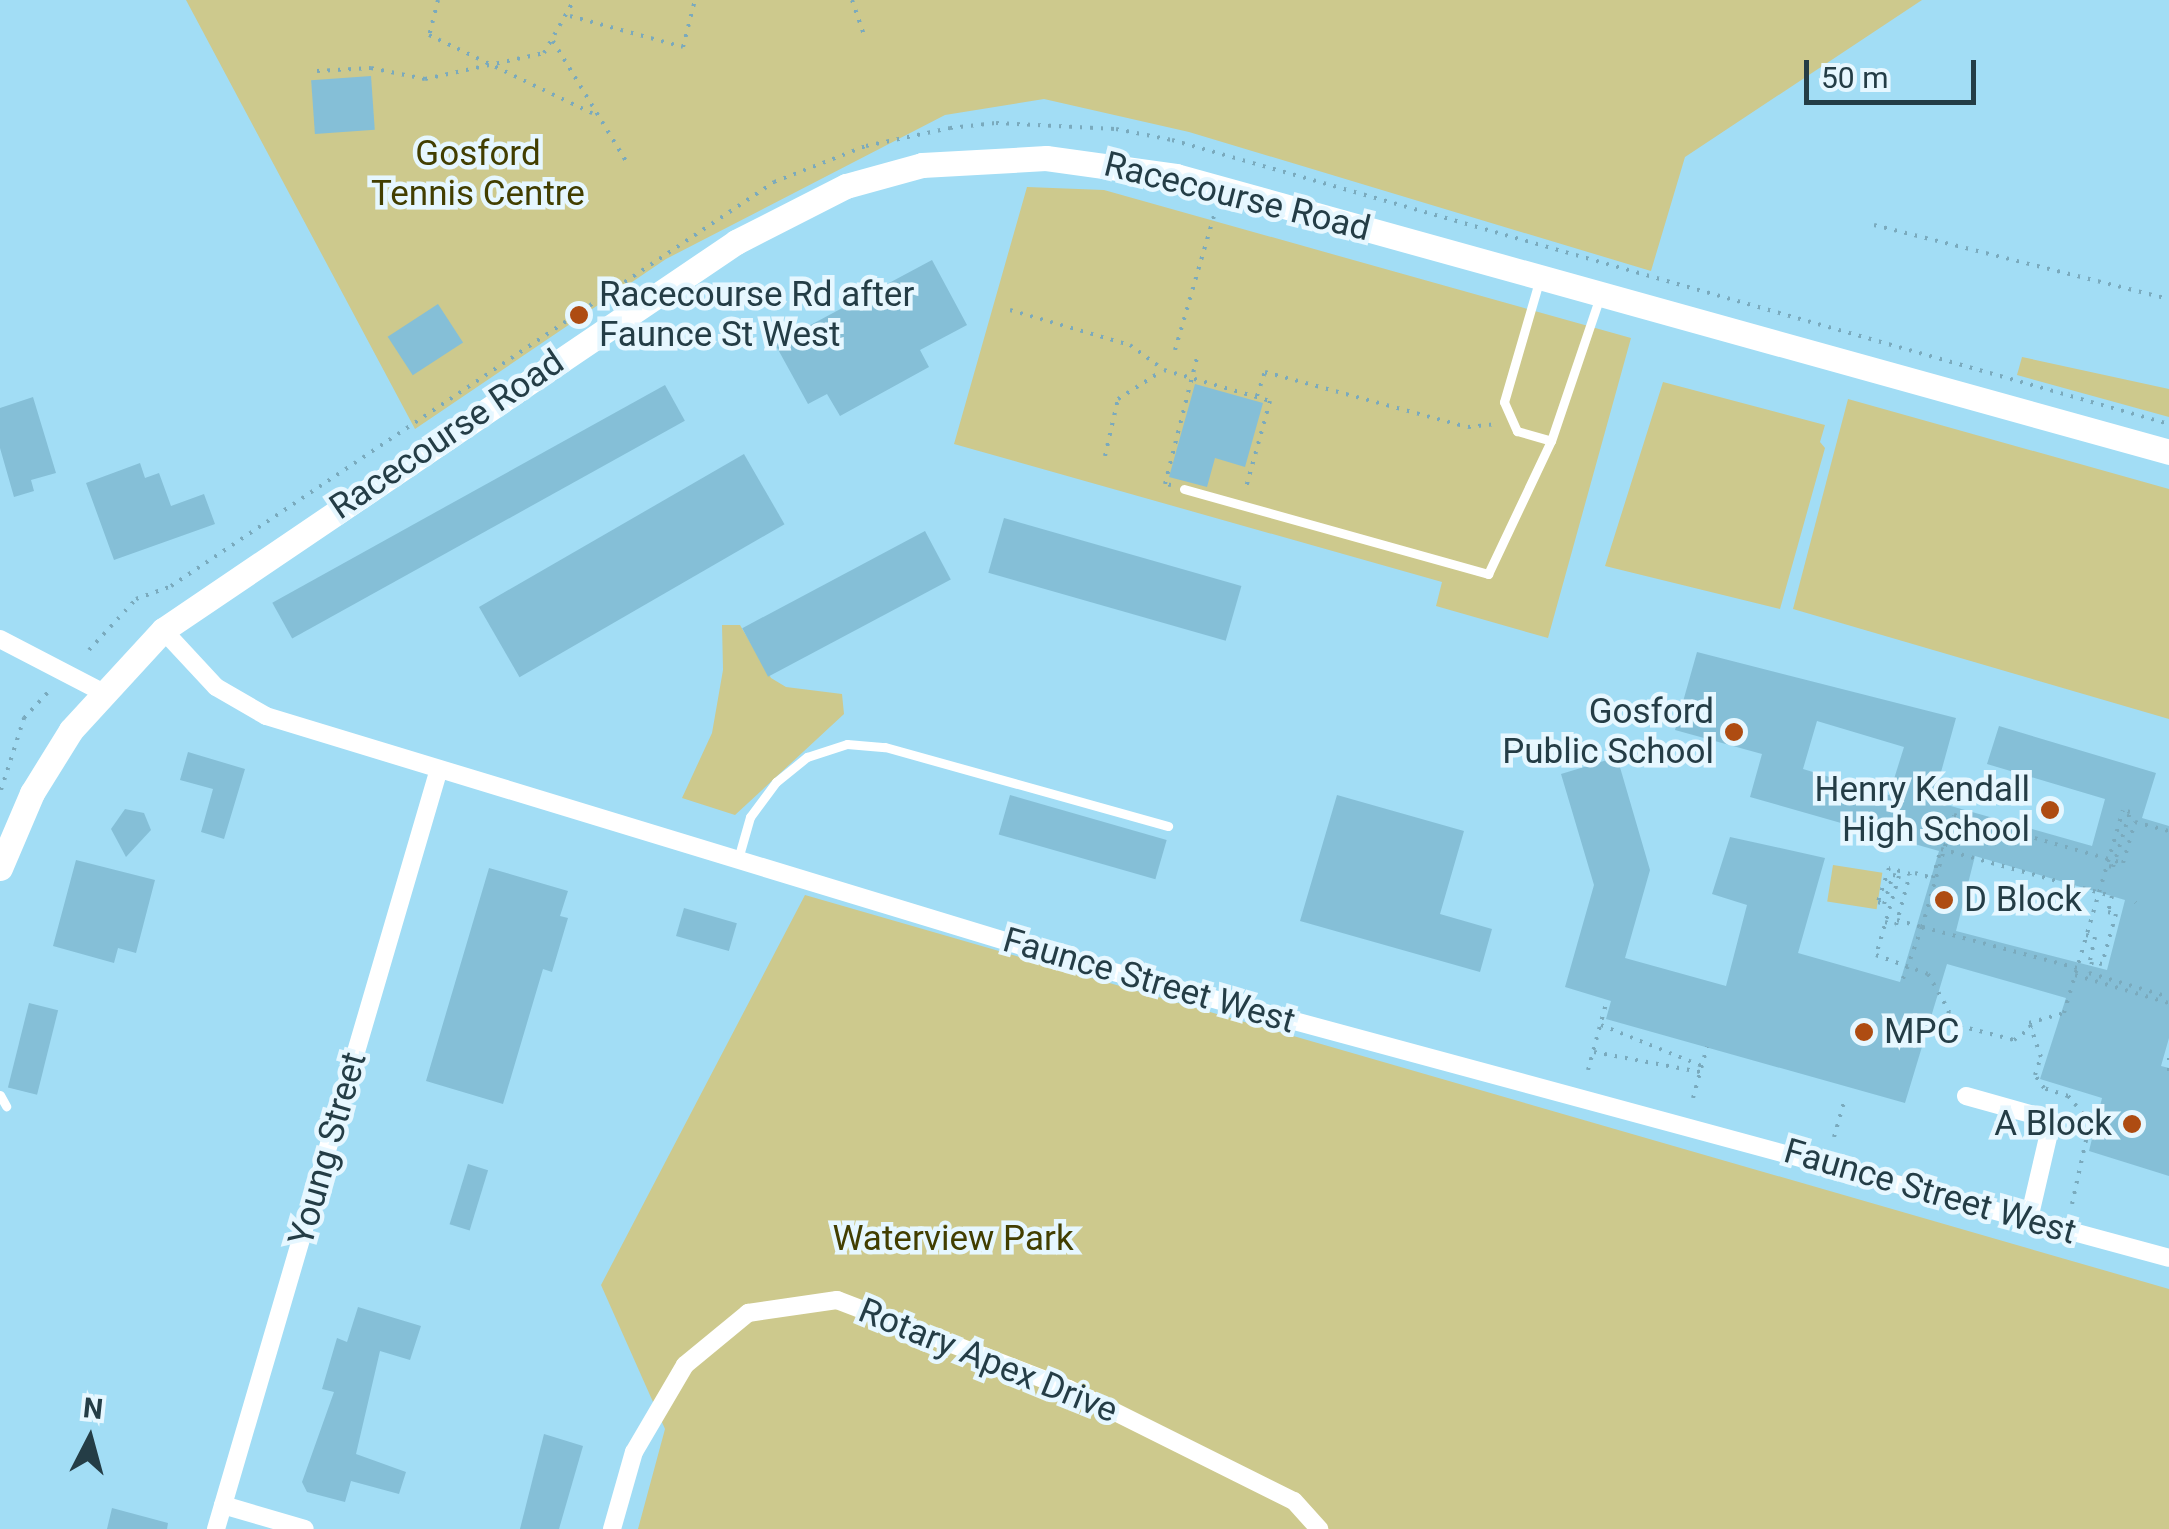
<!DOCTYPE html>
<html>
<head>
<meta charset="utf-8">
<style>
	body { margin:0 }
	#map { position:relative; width:2169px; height:1529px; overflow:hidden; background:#a2ddf5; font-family:Roboto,sans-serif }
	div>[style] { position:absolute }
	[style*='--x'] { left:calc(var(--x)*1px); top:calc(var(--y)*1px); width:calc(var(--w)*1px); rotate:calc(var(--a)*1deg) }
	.green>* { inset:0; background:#cdc98d; transform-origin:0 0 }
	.building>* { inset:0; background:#85bfd7; transform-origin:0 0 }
	.path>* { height:4px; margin-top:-2px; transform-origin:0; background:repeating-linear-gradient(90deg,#7aaabd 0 2.5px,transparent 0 10.5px) }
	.lane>* { height:9px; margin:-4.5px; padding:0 4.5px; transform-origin:4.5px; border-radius:4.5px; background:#fff }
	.street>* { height:18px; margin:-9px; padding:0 9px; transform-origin:9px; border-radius:9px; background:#fff }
	.secondary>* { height:25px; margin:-12.5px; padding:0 12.5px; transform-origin:12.5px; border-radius:12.5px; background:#fff }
	.dots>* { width:28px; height:28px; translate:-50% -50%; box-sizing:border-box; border:5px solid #e6f7ff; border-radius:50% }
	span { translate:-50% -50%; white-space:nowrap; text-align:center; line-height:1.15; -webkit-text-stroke:9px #e6f7ff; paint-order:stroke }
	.park-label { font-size:35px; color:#423e00 }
	.street-label { font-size:35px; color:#243d46 }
	.poi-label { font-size:35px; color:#243d46 }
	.left { translate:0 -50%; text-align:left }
	.right { translate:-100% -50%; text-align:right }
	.north { position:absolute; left:40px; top:1389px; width:100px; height:100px; -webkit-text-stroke:8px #e6f7ff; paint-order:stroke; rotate:6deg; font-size:28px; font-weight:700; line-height:40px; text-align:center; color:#243d46 }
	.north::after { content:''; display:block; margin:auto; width:35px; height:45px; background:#243d46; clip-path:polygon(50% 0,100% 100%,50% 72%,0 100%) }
	.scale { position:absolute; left:1804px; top:60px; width:172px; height:45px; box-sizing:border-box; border:5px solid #243d46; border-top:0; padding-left:12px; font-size:30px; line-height:35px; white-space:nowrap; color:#243d46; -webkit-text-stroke:8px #e6f7ff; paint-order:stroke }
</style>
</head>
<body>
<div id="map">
	<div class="green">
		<i style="clip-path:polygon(186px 0,1922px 0,1685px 157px,1651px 271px,1189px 132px,1044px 99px,945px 115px,666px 259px,415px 429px)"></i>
		<i style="clip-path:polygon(1027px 187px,1104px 190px,1631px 338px,1548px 638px,1436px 606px,1442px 582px,954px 444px)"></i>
		<i style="clip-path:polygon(2022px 357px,2169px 389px,2169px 417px,2017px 375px)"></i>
		<i style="clip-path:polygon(1663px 382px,1825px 425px,1820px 442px,1825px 448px,1780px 609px,1605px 566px)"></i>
		<i style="clip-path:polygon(1848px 399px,2169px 489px,2169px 719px,1793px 609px)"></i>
		<i style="clip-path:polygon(722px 625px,740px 625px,771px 678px,786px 687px,842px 694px,844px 714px,735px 815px,682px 798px,712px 733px,723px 670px)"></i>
		<i style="left:1833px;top:865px;width:50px;height:37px;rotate:9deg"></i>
		<i style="clip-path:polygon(805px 895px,2169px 1289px,2169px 1529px,638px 1529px,665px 1429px,601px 1285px)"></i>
	</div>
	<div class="building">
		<i style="left:371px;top:76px;width:54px;height:60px;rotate:86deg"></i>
		<i style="clip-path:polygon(932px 260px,967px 325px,920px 350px,929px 367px,840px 416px,827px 394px,808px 404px,775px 344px)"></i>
		<i style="left:438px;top:304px;width:46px;height:60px;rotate:57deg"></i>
		<i style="clip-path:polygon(1195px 384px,1263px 403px,1245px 467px,1215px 458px,1207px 487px,1169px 477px)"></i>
		<i style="left:665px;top:385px;width:41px;height:449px;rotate:61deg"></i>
		<i style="clip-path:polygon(33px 397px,56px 473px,31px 480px,34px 491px,14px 497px,0 448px,0 408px)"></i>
		<i style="left:744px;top:454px;width:81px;height:306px;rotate:60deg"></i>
		<i style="clip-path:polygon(140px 463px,145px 478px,159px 473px,171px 506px,204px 494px,215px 524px,114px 560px,86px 483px)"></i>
		<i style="left:1004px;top:518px;width:247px;height:57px;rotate:16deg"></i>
		<i style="left:925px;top:531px;width:55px;height:207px;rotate:62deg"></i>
		<i style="clip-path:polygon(evenodd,1697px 652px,1956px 718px,1933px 801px,2092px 846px,2105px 799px,1987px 764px,1999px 726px,2156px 773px,2142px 818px,2169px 826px,2169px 1038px,2161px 1066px,2169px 1068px,2169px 1176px,2089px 1151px,2102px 1098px,2040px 1079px,2066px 998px,1947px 964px,1905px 1103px,1606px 1019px,1611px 1001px,1565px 987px,1594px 885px,1561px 774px,1617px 757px,1650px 870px,1625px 958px,1726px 986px,1747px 905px,1712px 894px,1730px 837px,1825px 858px,1798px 953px,1900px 982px,1939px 851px,1750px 797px,1762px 754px,1675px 730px,1697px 652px,1817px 721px,1904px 747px,1889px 795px,1803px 769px,1817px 721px,1697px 652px,1975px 856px,2125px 900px,2107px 970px,1956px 931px,1975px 856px)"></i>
		<i style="clip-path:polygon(188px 752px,245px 769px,224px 839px,201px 832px,213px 789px,180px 780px)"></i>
		<i style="left:1010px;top:795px;width:163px;height:41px;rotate:16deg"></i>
		<i style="clip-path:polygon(1337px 795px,1464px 831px,1440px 914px,1492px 929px,1480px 972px,1300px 921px)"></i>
		<i style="clip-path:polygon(125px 809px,144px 813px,151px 830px,126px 857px,111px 829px)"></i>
		<i style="clip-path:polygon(76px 860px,155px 880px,136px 953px,118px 948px,114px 963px,53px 946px)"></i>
		<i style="clip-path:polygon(489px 868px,568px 891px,560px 916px,568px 918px,552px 972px,543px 969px,503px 1104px,426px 1081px)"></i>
		<i style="left:684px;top:908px;width:55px;height:29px;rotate:16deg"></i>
		<i style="left:29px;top:1003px;width:30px;height:87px;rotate:14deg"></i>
		<i style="left:468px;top:1164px;width:21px;height:63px;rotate:17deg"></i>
		<i style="clip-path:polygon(358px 1307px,421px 1326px,410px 1360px,380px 1351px,356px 1454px,406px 1472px,399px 1494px,351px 1481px,345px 1502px,307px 1492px,302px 1482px,334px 1392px,322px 1389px,337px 1338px,347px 1342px)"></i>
		<i style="clip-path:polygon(544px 1434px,583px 1446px,559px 1529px,520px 1529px)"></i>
		<i style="clip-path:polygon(112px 1508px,168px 1523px,167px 1529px,107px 1529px)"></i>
	</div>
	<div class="path">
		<i style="--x:438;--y:0;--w:36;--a:104"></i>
		<i style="--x:429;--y:35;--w:181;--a:25.6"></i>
		<i style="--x:852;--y:0;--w:36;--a:71"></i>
		<i style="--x:570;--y:16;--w:117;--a:15.3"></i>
		<i style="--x:683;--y:47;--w:49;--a:-75.7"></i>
		<i style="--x:553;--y:41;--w:140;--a:58.7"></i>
		<i style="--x:317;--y:71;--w:54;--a:-3.2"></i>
		<i style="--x:371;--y:68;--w:55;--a:11.5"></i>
		<i style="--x:425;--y:79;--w:122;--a:-12.3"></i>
		<i style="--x:544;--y:53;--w:61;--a:-60.5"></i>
		<i style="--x:1874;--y:225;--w:304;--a:14.1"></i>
		<i style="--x:1010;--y:310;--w:125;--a:16.3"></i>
		<i style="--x:1130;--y:345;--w:42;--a:36.3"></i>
		<i style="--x:1164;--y:370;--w:110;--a:16.3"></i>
		<i style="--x:1270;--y:401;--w:93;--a:105.5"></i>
		<i style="--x:1175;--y:350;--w:144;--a:-73.8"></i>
		<i style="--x:1257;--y:396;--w:25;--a:-72"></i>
		<i style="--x:1265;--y:372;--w:210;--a:15.2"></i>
		<i style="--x:1468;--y:427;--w:30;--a:-6"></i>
		<i style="--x:1105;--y:456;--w:58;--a:-77.2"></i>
		<i style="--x:1118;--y:399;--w:52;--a:-32.5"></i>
		<i style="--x:1171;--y:485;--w:6;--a:-171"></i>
		<i style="--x:1165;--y:484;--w:134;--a:-75.8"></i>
		<i style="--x:89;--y:650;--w:69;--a:-47.3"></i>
		<i style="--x:136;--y:599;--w:37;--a:-20"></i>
		<i style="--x:171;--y:586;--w:726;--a:-33.82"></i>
		<i style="--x:774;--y:182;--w:99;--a:-21.4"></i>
		<i style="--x:866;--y:146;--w:86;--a:-12.1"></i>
		<i style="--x:950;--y:128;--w:46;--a:-6.2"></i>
		<i style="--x:996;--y:123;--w:120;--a:2.9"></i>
		<i style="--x:1116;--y:129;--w:57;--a:11.1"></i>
		<i style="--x:1172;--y:140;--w:1037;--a:15.9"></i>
		<i style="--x:1;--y:790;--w:76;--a:-72.3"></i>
		<i style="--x:24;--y:718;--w:37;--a:-47"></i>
		<i style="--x:1959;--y:792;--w:5;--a:-79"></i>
		<i style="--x:2109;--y:866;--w:4;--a:14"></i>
		<i style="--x:2113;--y:867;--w:58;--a:-72.8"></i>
		<i style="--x:2130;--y:812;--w:7;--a:-164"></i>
		<i style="--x:1915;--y:873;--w:19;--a:16"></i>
		<i style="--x:1933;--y:878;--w:30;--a:-75"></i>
		<i style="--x:1941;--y:849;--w:177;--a:15.4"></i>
		<i style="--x:2112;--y:896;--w:16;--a:104"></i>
		<i style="--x:2108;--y:912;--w:8;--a:14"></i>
		<i style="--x:2116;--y:914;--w:52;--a:105.6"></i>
		<i style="--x:2102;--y:964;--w:10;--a:-169"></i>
		<i style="--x:2092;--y:962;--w:11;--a:105"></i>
		<i style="--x:2089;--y:973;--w:84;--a:16.7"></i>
		<i style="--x:2135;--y:902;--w:1;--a:45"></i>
		<i style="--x:1897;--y:920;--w:26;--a:16"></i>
		<i style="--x:1922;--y:927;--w:61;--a:110.2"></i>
		<i style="--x:1885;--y:922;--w:11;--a:15"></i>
		<i style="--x:1896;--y:925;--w:53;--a:-74.6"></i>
		<i style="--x:1910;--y:874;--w:22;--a:-164"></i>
		<i style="--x:1889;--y:868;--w:36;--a:108"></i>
		<i style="--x:1878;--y:902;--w:6;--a:18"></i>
		<i style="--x:1884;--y:904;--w:30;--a:-73"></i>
		<i style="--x:1893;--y:875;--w:6;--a:9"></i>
		<i style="--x:1899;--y:876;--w:82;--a:106.2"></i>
		<i style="--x:1876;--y:955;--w:55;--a:20.1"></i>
		<i style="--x:1928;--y:974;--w:43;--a:60.4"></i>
		<i style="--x:1949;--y:1011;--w:22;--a:106"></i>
		<i style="--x:1943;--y:1032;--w:17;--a:17"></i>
		<i style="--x:1959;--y:1037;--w:11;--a:-75"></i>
		<i style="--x:2086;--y:935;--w:9;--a:13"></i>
		<i style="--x:2095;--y:937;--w:25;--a:102"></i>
		<i style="--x:2077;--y:968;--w:160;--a:-165.2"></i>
		<i style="--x:1922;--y:927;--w:116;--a:-74.1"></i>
		<i style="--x:1954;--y:815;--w:176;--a:15.9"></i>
		<i style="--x:2123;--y:863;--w:43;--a:-73.7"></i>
		<i style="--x:2135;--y:822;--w:35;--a:15"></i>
		<i style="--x:2075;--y:975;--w:98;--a:16.6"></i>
		<i style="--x:1929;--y:1018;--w:88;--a:14.5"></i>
		<i style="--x:2014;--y:1040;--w:22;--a:-36"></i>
		<i style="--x:1601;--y:1025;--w:109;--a:22.1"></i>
		<i style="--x:1594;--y:1052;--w:108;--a:10.7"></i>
		<i style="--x:2169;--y:1058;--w:13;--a:90"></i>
		<i style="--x:1588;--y:1070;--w:73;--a:-74.8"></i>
		<i style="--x:1693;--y:1098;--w:53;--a:-74.6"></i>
		<i style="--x:1834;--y:1137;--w:36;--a:-74"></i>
		<i style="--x:2072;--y:1204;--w:84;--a:-77.6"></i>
		<i style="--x:2090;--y:1122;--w:34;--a:-130"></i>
		<i style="--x:2068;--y:1096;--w:25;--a:-162"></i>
		<i style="--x:2044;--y:1088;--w:16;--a:-125"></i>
		<i style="--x:2035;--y:1075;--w:19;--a:-72"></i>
		<i style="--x:2041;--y:1057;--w:36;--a:-109"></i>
		<i style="--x:2029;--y:1023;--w:36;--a:-16"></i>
		<i style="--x:2064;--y:1013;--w:211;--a:-73.8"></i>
	</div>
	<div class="lane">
		<i style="--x:1540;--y:278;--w:129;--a:106.2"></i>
		<i style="--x:1504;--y:402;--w:32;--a:66"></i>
		<i style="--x:1517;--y:431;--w:35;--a:16"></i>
		<i style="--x:1551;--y:441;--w:153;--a:-71.3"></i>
		<i style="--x:1184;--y:489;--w:316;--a:15.6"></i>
		<i style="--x:1488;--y:574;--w:147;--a:-64.7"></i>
		<i style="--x:738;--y:859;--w:44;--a:-74.1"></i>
		<i style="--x:750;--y:817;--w:44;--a:-53.4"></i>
		<i style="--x:776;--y:782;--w:40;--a:-39"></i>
		<i style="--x:807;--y:757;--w:42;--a:-18"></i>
		<i style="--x:847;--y:744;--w:38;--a:5"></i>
		<i style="--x:885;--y:747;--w:294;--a:15.6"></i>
		<i style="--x:0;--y:1095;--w:13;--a:61"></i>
	</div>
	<div class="street">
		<i style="--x:163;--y:630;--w:78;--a:47.1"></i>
		<i style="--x:216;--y:687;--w:58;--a:30.1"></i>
		<i style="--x:266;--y:716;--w:821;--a:16.93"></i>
		<i style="--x:1051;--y:955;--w:1158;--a:15.16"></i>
		<i style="--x:0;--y:639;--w:115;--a:27.5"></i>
		<i style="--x:1966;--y:1096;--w:89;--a:15.6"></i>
		<i style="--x:2052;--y:1120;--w:102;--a:103.1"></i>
		<i style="--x:223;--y:1505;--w:85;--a:16.3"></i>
		<i style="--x:216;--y:1529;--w:792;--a:-73.65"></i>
		<i style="--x:612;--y:1529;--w:80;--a:-74.1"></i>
		<i style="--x:634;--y:1452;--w:101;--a:-59.6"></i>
		<i style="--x:685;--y:1365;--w:82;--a:-39.5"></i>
		<i style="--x:748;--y:1313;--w:90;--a:-8.3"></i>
		<i style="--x:837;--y:1300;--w:248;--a:21"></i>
		<i style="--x:1069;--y:1389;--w:251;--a:26.5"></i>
		<i style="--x:1294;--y:1501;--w:38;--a:48"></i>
	</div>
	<div class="secondary">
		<i style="--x:0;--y:868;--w:82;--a:-66.9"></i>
		<i style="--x:32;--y:793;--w:74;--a:-58.2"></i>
		<i style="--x:71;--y:730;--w:136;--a:-47.4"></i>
		<i style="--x:163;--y:630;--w:692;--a:-34.1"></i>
		<i style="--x:736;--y:242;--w:123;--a:-27"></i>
		<i style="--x:846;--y:186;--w:79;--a:-15.4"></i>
		<i style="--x:922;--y:165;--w:124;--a:-3.2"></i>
		<i style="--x:1046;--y:158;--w:131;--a:7.9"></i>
		<i style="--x:1176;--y:176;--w:1031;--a:15.53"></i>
	</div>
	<div class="dots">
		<i style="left:579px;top:315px;background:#ae4c12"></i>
		<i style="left:1734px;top:732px;background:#ae4c12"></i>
		<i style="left:2050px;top:810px;background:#ae4c12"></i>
		<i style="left:1944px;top:900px;background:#ae4c12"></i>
		<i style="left:1864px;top:1032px;background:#ae4c12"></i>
		<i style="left:2132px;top:1124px;background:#ae4c12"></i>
	</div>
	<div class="park-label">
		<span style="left:478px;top:174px">Gosford<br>Tennis Centre</span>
		<span style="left:953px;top:1239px">Waterview Park</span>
	</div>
	<div class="street-label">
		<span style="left:1237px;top:197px;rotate:14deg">Racecourse Road</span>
		<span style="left:447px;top:435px;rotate:-34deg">Racecourse Road</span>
		<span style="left:1149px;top:981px;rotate:16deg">Faunce Street West</span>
		<span style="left:328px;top:1149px;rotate:-74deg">Young Street</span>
		<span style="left:1930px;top:1192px;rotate:16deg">Faunce Street West</span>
		<span style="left:988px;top:1361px;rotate:22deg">Rotary Apex Drive</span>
	</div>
	<div class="poi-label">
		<span class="left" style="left:599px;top:315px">Racecourse Rd after<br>Faunce St West</span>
		<span class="right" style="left:1714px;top:732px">Gosford<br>Public School</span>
		<span class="right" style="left:2030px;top:810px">Henry Kendall<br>High School</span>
		<span class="left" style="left:1964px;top:900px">D Block</span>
		<span class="left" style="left:1884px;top:1032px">MPC</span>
		<span class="right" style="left:2112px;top:1124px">A Block</span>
	</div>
	<div class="north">N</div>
	<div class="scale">50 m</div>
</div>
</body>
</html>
